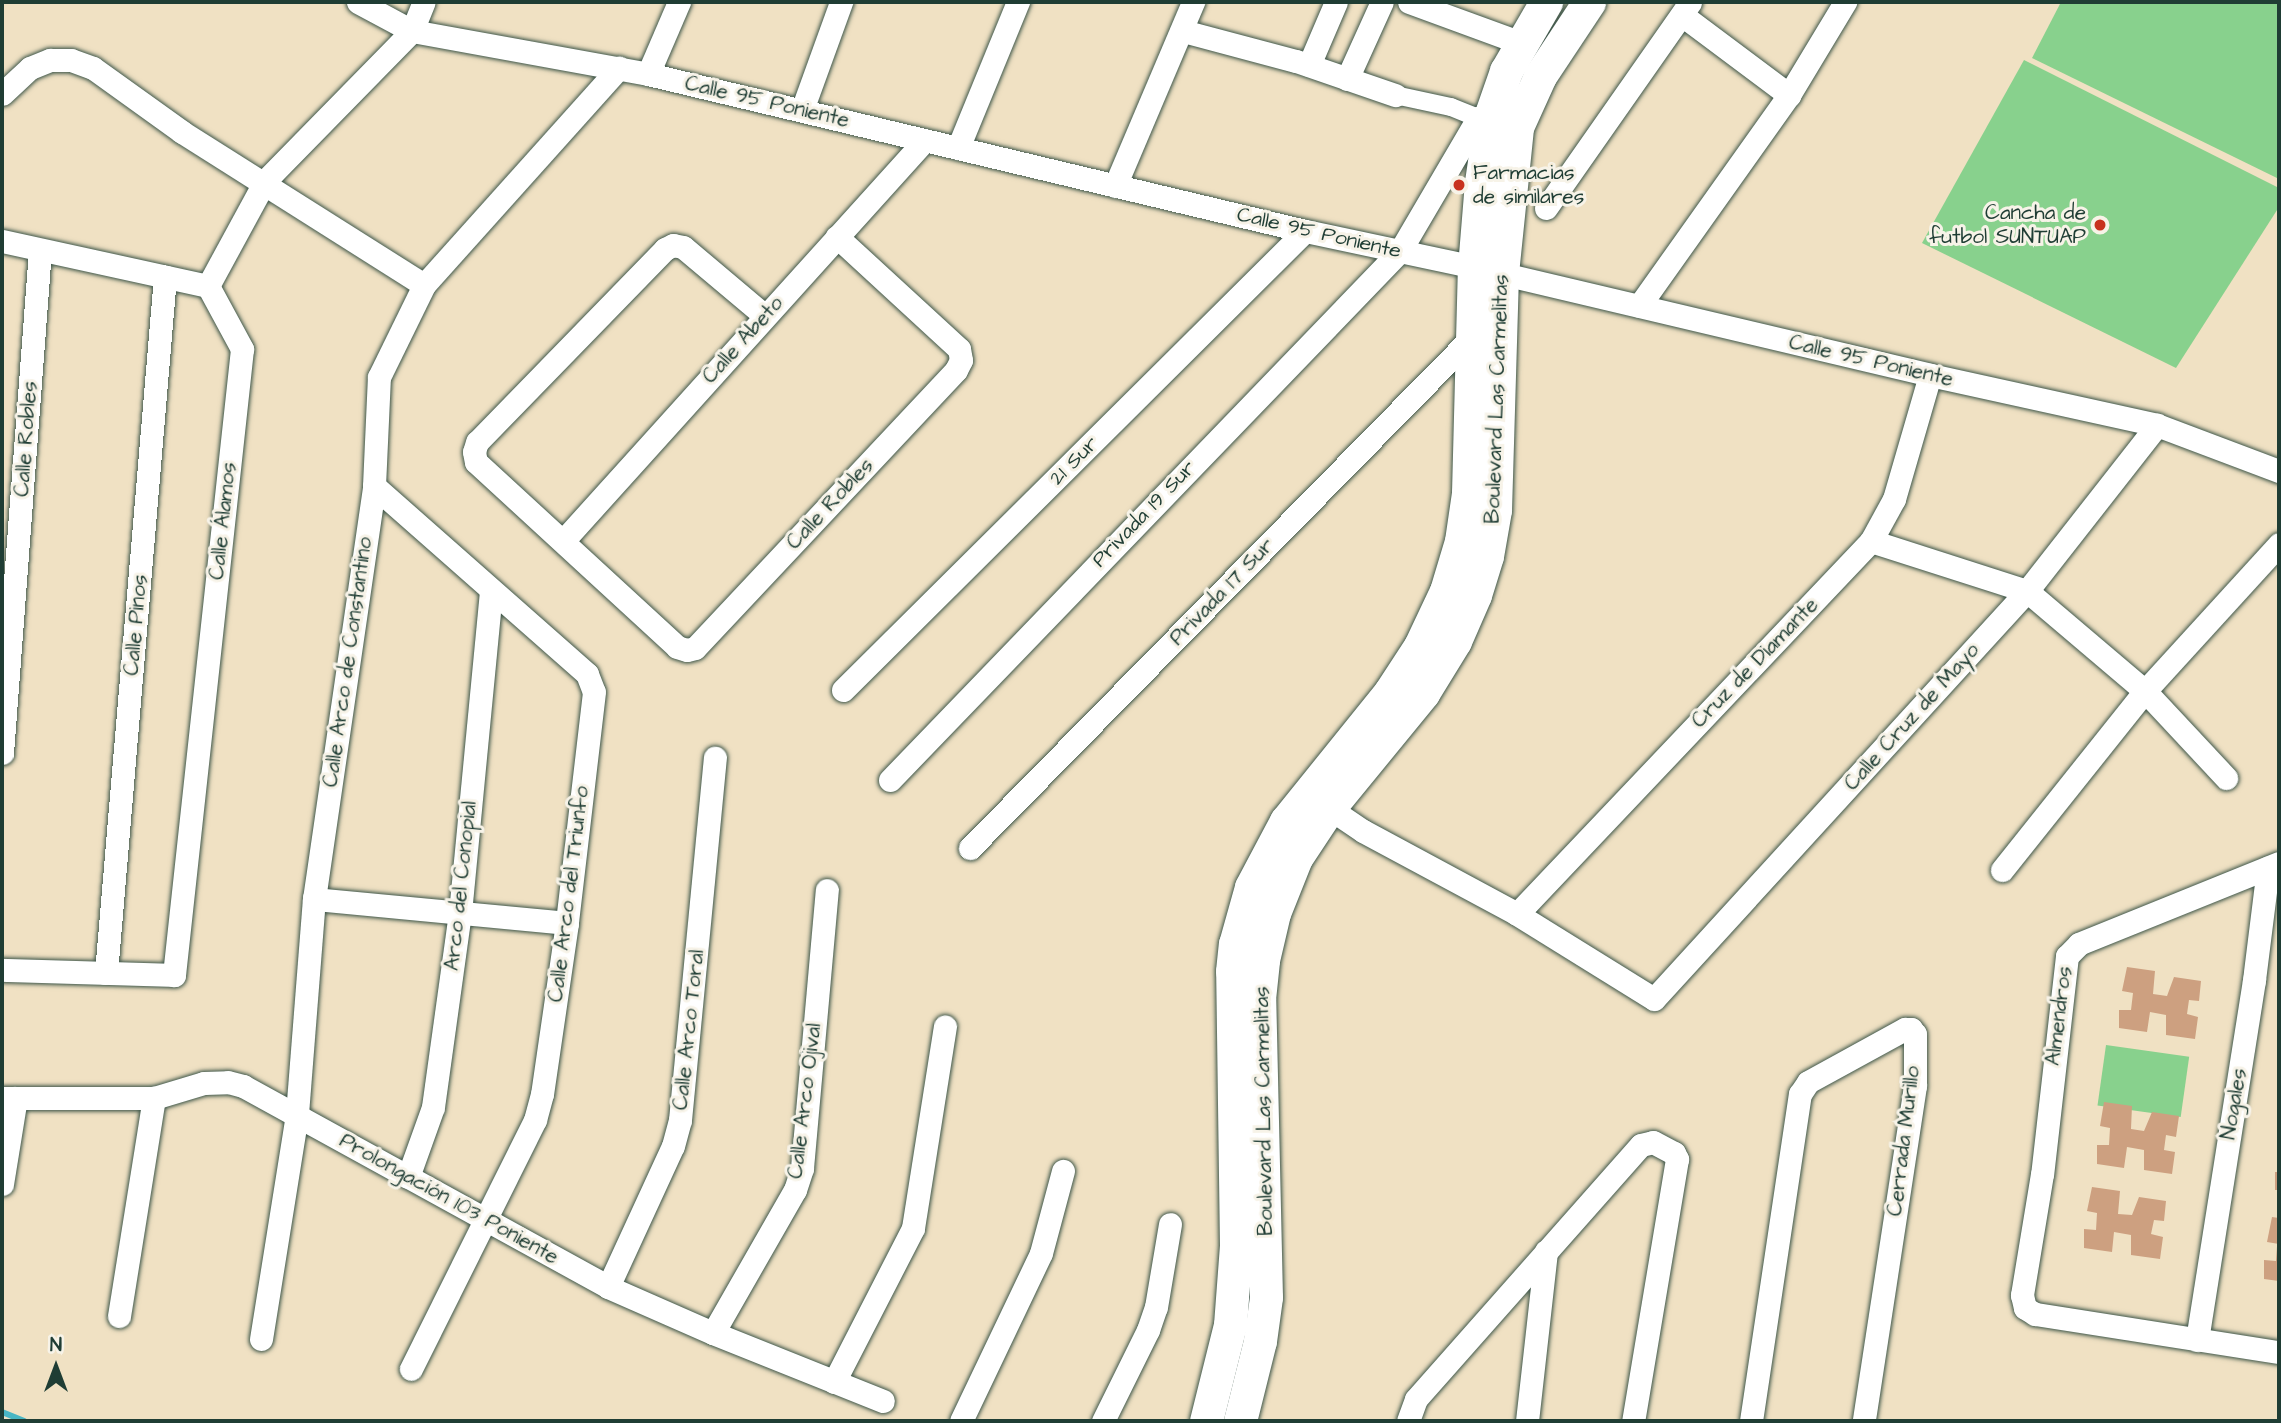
<!DOCTYPE html>
<html>
<head>
<meta charset="utf-8">
<style>
	body { margin:0 }
	#map { position:relative; width:2281px; height:1423px; overflow:hidden; background:#f0e1c3; font-family:"Architects Daughter",sans-serif }
	div>[style] { position:absolute }
	[style*='--x'] { left:calc(var(--x)*1px); top:calc(var(--y)*1px); width:calc(var(--w)*1px); rotate:calc(var(--a)*1deg) }
	.green>* { inset:0; background:#88d18d; transform-origin:0 0 }
	.stream>* { height:6px; margin:-3px; padding:0 3px; transform-origin:3px; border-radius:3px; background:#49b6c4 }
	.building>* { inset:0; background:#cda080; transform-origin:0 0 }
	.roads { filter:drop-shadow(0 0 2px #3e5649) drop-shadow(0 0 2px #3e5649) }
	.pedestrian>* { height:18px; margin:-9px; padding:0 9px; transform-origin:9px; border-radius:9px; background:#fff }
	.minor>* { height:23px; margin:-11.5px; padding:0 11.5px; transform-origin:11.5px; border-radius:11.5px; background:#fff }
	.secondary>* { height:33px; margin:-16.5px; padding:0 16.5px; transform-origin:16.5px; border-radius:16.5px; background:#fff }
	.dots>* { width:19px; height:19px; translate:-50% -50%; box-sizing:border-box; border:4px solid #f7f3e8; border-radius:50% }
	span { translate:-50% -50%; white-space:nowrap; text-align:center; line-height:1.15; -webkit-text-stroke:6px #f7f3e8; paint-order:stroke }
	.street-label { font-size:21px; color:#1f3d34 }
	.poi-label { font-size:21px; color:#1f3d34 }
	.left { translate:0 -50%; text-align:left }
	.right { translate:-100% -50%; text-align:right }
	.frame { position:absolute; inset:0; border:4px solid #1f3d34; pointer-events:none }
	.north { position:absolute; left:21px; top:1332px; width:70px; height:70px; -webkit-text-stroke:5px #f7f3e8; paint-order:stroke; rotate:0deg; font-size:19px; font-weight:700; line-height:28px; text-align:center; color:#1f3d34 }
	.north::after { content:''; display:block; margin:auto; width:24px; height:32px; background:#1f3d34; clip-path:polygon(50% 0,100% 100%,50% 72%,0 100%) }
</style>
</head>
<body>
<div id="map">
	<div class="green">
		<i style="clip-path:polygon(2061px 2px,2279px 2px,2279px 179px,2032px 58px)"></i>
		<i style="clip-path:polygon(2024px 60px,2279px 188px,2279px 207px,2176px 368px,1922px 243px)"></i>
		<i style="left:2106px;top:1045px;width:84px;height:61px;rotate:8deg"></i>
	</div>
	<div class="stream">
		<i style="--x:2;--y:1412;--w:24;--a:22"></i>
	</div>
	<div class="building">
		<i style="clip-path:polygon(2127px 967px,2155px 971px,2153px 994px,2167px 996px,2174px 977px,2201px 981px,2199px 1001px,2189px 1000px,2187px 1014px,2198px 1017px,2195px 1039px,2166px 1035px,2166px 1015px,2150px 1012px,2147px 1032px,2119px 1028px,2119px 1010px,2131px 1010px,2133px 993px,2122px 991px)"></i>
		<i style="clip-path:polygon(2104px 1102px,2132px 1106px,2131px 1129px,2144px 1131px,2152px 1112px,2179px 1116px,2176px 1137px,2166px 1135px,2164px 1150px,2175px 1152px,2172px 1174px,2144px 1170px,2144px 1150px,2127px 1147px,2124px 1168px,2097px 1164px,2097px 1145px,2109px 1145px,2110px 1128px,2100px 1126px)"></i>
		<i style="left:2275px;top:1172px;width:4px;height:18px"></i>
		<i style="clip-path:polygon(2092px 1187px,2120px 1191px,2118px 1214px,2132px 1215px,2139px 1197px,2166px 1201px,2164px 1221px,2154px 1220px,2151px 1234px,2163px 1237px,2160px 1259px,2131px 1255px,2131px 1235px,2114px 1232px,2112px 1252px,2084px 1248px,2084px 1229px,2096px 1230px,2097px 1213px,2087px 1211px)"></i>
		<i style="clip-path:polygon(2272px 1217px,2279px 1218px,2279px 1244px,2267px 1242px)"></i>
		<i style="clip-path:polygon(2277px 1246px,2279px 1281px,2264px 1279px,2264px 1260px,2276px 1261px)"></i>
	</div>
	<div class="roads">
		<div class="pedestrian">
			<i style="--x:1395;--y:95;--w:57;--a:12.1"></i>
			<i style="--x:1451;--y:107;--w:29;--a:22"></i>
		</div>
		<div class="minor">
			<i style="--x:358;--y:2;--w:61;--a:28.2"></i>
			<i style="--x:412;--y:31;--w:240;--a:10.3"></i>
			<i style="--x:648;--y:74;--w:675;--a:13.44"></i>
			<i style="--x:1305;--y:231;--w:173;--a:12"></i>
			<i style="--x:1474;--y:267;--w:469;--a:13.3"></i>
			<i style="--x:1930;--y:375;--w:232;--a:12.4"></i>
			<i style="--x:2157;--y:425;--w:130;--a:20.7"></i>
			<i style="--x:1409;--y:2;--w:119;--a:20.1"></i>
			<i style="--x:1682;--y:15;--w:134;--a:36.8"></i>
			<i style="--x:1183;--y:31;--w:117;--a:14.9"></i>
			<i style="--x:1296;--y:61;--w:105;--a:19"></i>
			<i style="--x:1309;--y:65;--w:69;--a:-66.8"></i>
			<i style="--x:648;--y:74;--w:78;--a:-66.7"></i>
			<i style="--x:1347;--y:79;--w:85;--a:-65.6"></i>
			<i style="--x:2;--y:94;--w:38;--a:-43"></i>
			<i style="--x:30;--y:68;--w:22;--a:-22"></i>
			<i style="--x:50;--y:60;--w:21;--a:0"></i>
			<i style="--x:71;--y:60;--w:23;--a:20"></i>
			<i style="--x:93;--y:68;--w:110;--a:35.7"></i>
			<i style="--x:182;--y:132;--w:286;--a:32.3"></i>
			<i style="--x:802;--y:110;--w:115;--a:-70.1"></i>
			<i style="--x:958;--y:148;--w:158;--a:-67.7"></i>
			<i style="--x:1115;--y:186;--w:200;--a:-67"></i>
			<i style="--x:1546;--y:208;--w:251;--a:-55"></i>
			<i style="--x:2;--y:241;--w:211;--a:12.3"></i>
			<i style="--x:208;--y:286;--w:72;--a:61.6"></i>
			<i style="--x:242;--y:349;--w:630;--a:96.2"></i>
			<i style="--x:174;--y:975;--w:172;--a:-178.3"></i>
			<i style="--x:208;--y:286;--w:119;--a:-61.5"></i>
			<i style="--x:265;--y:181;--w:210;--a:-45.6"></i>
			<i style="--x:412;--y:31;--w:31;--a:-68"></i>
			<i style="--x:1639;--y:306;--w:259;--a:-54.6"></i>
			<i style="--x:1789;--y:95;--w:109;--a:-58.9"></i>
			<i style="--x:765;--y:316;--w:107;--a:-139.9"></i>
			<i style="--x:683;--y:247;--w:10;--a:-169"></i>
			<i style="--x:673;--y:245;--w:9;--a:153"></i>
			<i style="--x:665;--y:249;--w:269;--a:134.2"></i>
			<i style="--x:477;--y:442;--w:10;--a:107"></i>
			<i style="--x:474;--y:452;--w:10;--a:79"></i>
			<i style="--x:476;--y:462;--w:273;--a:42.6"></i>
			<i style="--x:677;--y:647;--w:10;--a:17"></i>
			<i style="--x:687;--y:650;--w:8;--a:-14"></i>
			<i style="--x:695;--y:648;--w:381;--a:-46.8"></i>
			<i style="--x:956;--y:370;--w:11;--a:-63"></i>
			<i style="--x:961;--y:360;--w:11;--a:-100"></i>
			<i style="--x:959;--y:349;--w:166;--a:-137.4"></i>
			<i style="--x:374;--y:486;--w:284;--a:41.4"></i>
			<i style="--x:587;--y:674;--w:19;--a:69"></i>
			<i style="--x:594;--y:692;--w:233;--a:96.7"></i>
			<i style="--x:567;--y:923;--w:173;--a:98.3"></i>
			<i style="--x:542;--y:1094;--w:27;--a:105"></i>
			<i style="--x:535;--y:1120;--w:278;--a:116.5"></i>
			<i style="--x:563;--y:541;--w:540;--a:-47.93"></i>
			<i style="--x:1871;--y:541;--w:164;--a:17.8"></i>
			<i style="--x:2027;--y:591;--w:155;--a:40.3"></i>
			<i style="--x:2145;--y:691;--w:119;--a:47"></i>
			<i style="--x:843;--y:690;--w:651;--a:-44.81"></i>
			<i style="--x:2;--y:753;--w:504;--a:-85.68"></i>
			<i style="--x:890;--y:780;--w:735;--a:-46.05"></i>
			<i style="--x:1400;--y:251;--w:154;--a:-59.6"></i>
			<i style="--x:1478;--y:118;--w:14;--a:-17"></i>
			<i style="--x:1329;--y:808;--w:41;--a:34.1"></i>
			<i style="--x:1363;--y:831;--w:175;--a:28.3"></i>
			<i style="--x:1517;--y:914;--w:161;--a:31.8"></i>
			<i style="--x:1654;--y:999;--w:553;--a:-47.57"></i>
			<i style="--x:2027;--y:591;--w:211;--a:-51.9"></i>
			<i style="--x:970;--y:848;--w:719;--a:-45.51"></i>
			<i style="--x:2279;--y:863;--w:216;--a:158"></i>
			<i style="--x:2079;--y:944;--w:17;--a:135"></i>
			<i style="--x:2067;--y:956;--w:219;--a:96.5"></i>
			<i style="--x:2042;--y:1174;--w:123;--a:99.4"></i>
			<i style="--x:2022;--y:1295;--w:13;--a:77"></i>
			<i style="--x:2025;--y:1308;--w:12;--a:31"></i>
			<i style="--x:2035;--y:1314;--w:247;--a:8.9"></i>
			<i style="--x:2002;--y:870;--w:229;--a:-51.4"></i>
			<i style="--x:2145;--y:691;--w:199;--a:-47.6"></i>
			<i style="--x:314;--y:899;--w:254;--a:5.4"></i>
			<i style="--x:1517;--y:914;--w:514;--a:-46.5"></i>
			<i style="--x:1871;--y:541;--w:48;--a:-61.3"></i>
			<i style="--x:1894;--y:499;--w:129;--a:-73.8"></i>
			<i style="--x:106;--y:973;--w:699;--a:-85.16"></i>
			<i style="--x:2;--y:1098;--w:152;--a:0"></i>
			<i style="--x:154;--y:1098;--w:52;--a:-16.7"></i>
			<i style="--x:204;--y:1083;--w:24;--a:-2"></i>
			<i style="--x:228;--y:1082;--w:16;--a:15"></i>
			<i style="--x:243;--y:1086;--w:417;--a:28.8"></i>
			<i style="--x:608;--y:1287;--w:115;--a:23.7"></i>
			<i style="--x:713;--y:1333;--w:183;--a:21.8"></i>
			<i style="--x:408;--y:1177;--w:74;--a:-70.3"></i>
			<i style="--x:433;--y:1107;--w:196;--a:-82.1"></i>
			<i style="--x:460;--y:913;--w:323;--a:-84.5"></i>
			<i style="--x:2;--y:1184;--w:87;--a:-80.8"></i>
			<i style="--x:608;--y:1287;--w:155;--a:-65.3"></i>
			<i style="--x:673;--y:1146;--w:27;--a:-75"></i>
			<i style="--x:680;--y:1120;--w:364;--a:-84.5"></i>
			<i style="--x:119;--y:1316;--w:221;--a:-80.9"></i>
			<i style="--x:713;--y:1333;--w:165;--a:-60.2"></i>
			<i style="--x:795;--y:1190;--w:23;--a:-72"></i>
			<i style="--x:802;--y:1168;--w:279;--a:-84.9"></i>
			<i style="--x:261;--y:1339;--w:228;--a:-80.9"></i>
			<i style="--x:297;--y:1114;--w:216;--a:-85.5"></i>
			<i style="--x:314;--y:899;--w:417;--a:-81.7"></i>
			<i style="--x:374;--y:486;--w:109;--a:-87.4"></i>
			<i style="--x:379;--y:377;--w:102;--a:-63.9"></i>
			<i style="--x:424;--y:285;--w:292;--a:-48.1"></i>
			<i style="--x:2197;--y:1340;--w:364;--a:-81"></i>
			<i style="--x:2254;--y:980;--w:113;--a:-82.9"></i>
			<i style="--x:834;--y:1382;--w:173;--a:-62.8"></i>
			<i style="--x:913;--y:1228;--w:204;--a:-81"></i>
			<i style="--x:961;--y:1421;--w:186;--a:-64.5"></i>
			<i style="--x:1041;--y:1253;--w:85;--a:-75"></i>
			<i style="--x:1103;--y:1421;--w:102;--a:-63.7"></i>
			<i style="--x:1148;--y:1330;--w:24;--a:-71"></i>
			<i style="--x:1156;--y:1307;--w:84;--a:-80.4"></i>
			<i style="--x:1408;--y:1421;--w:23;--a:-70"></i>
			<i style="--x:1416;--y:1399;--w:339;--a:-48.5"></i>
			<i style="--x:1641;--y:1145;--w:12;--a:-14"></i>
			<i style="--x:1653;--y:1142;--w:24;--a:28"></i>
			<i style="--x:1674;--y:1153;--w:7;--a:63"></i>
			<i style="--x:1677;--y:1159;--w:266;--a:99.5"></i>
			<i style="--x:1527;--y:1421;--w:171;--a:-83.6"></i>
			<i style="--x:1751;--y:1421;--w:331;--a:-81.5"></i>
			<i style="--x:1800;--y:1094;--w:14;--a:-56"></i>
			<i style="--x:1808;--y:1082;--w:111;--a:-28.7"></i>
			<i style="--x:1905;--y:1029;--w:6;--a:0"></i>
			<i style="--x:1911;--y:1029;--w:6;--a:51"></i>
			<i style="--x:1915;--y:1034;--w:52;--a:90"></i>
			<i style="--x:1915;--y:1086;--w:339;--a:98.7"></i>
		</div>
		<div class="secondary">
			<i style="--x:1206;--y:1421;--w:99;--a:-76"></i>
			<i style="--x:1230;--y:1325;--w:79;--a:-85.7"></i>
			<i style="--x:1236;--y:1246;--w:275;--a:-90.8"></i>
			<i style="--x:1232;--y:971;--w:27;--a:-84"></i>
			<i style="--x:1235;--y:944;--w:59;--a:-74.3"></i>
			<i style="--x:1251;--y:887;--w:75;--a:-62.1"></i>
			<i style="--x:1286;--y:821;--w:166;--a:-51.1"></i>
			<i style="--x:1390;--y:692;--w:55;--a:-56.9"></i>
			<i style="--x:1420;--y:646;--w:61;--a:-64.7"></i>
			<i style="--x:1446;--y:591;--w:52;--a:-73.3"></i>
			<i style="--x:1461;--y:541;--w:49;--a:-81.7"></i>
			<i style="--x:1468;--y:493;--w:226;--a:-88.5"></i>
			<i style="--x:1474;--y:267;--w:85;--a:-85.3"></i>
			<i style="--x:1481;--y:182;--w:69;--a:-81.6"></i>
			<i style="--x:1491;--y:114;--w:46;--a:-70.8"></i>
			<i style="--x:1506;--y:71;--w:80;--a:-59.9"></i>
			<i style="--x:1240;--y:1421;--w:82;--a:-76"></i>
			<i style="--x:1260;--y:1341;--w:44;--a:-82.2"></i>
			<i style="--x:1266;--y:1297;--w:298;--a:-91.3"></i>
			<i style="--x:1259;--y:999;--w:39;--a:-84"></i>
			<i style="--x:1263;--y:960;--w:48;--a:-76.8"></i>
			<i style="--x:1274;--y:913;--w:59;--a:-68.2"></i>
			<i style="--x:1296;--y:858;--w:60;--a:-56.6"></i>
			<i style="--x:1329;--y:808;--w:149;--a:-50.7"></i>
			<i style="--x:1423;--y:693;--w:61;--a:-58.4"></i>
			<i style="--x:1455;--y:641;--w:50;--a:-66.5"></i>
			<i style="--x:1475;--y:595;--w:41;--a:-72.9"></i>
			<i style="--x:1487;--y:556;--w:47;--a:-80.1"></i>
			<i style="--x:1495;--y:510;--w:237;--a:-88.3"></i>
			<i style="--x:1502;--y:273;--w:147;--a:-84.1"></i>
			<i style="--x:1517;--y:127;--w:56;--a:-65.7"></i>
			<i style="--x:1540;--y:76;--w:89;--a:-56.5"></i>
		</div>
	</div>
	<div class="dots">
		<i style="left:1459px;top:185px;background:#c8321e"></i>
		<i style="left:2100px;top:225px;background:#c8321e"></i>
	</div>
	<div class="street-label">
		<span style="left:767px;top:102px;rotate:13deg">Calle 95 Poniente</span>
		<span style="left:1319px;top:233px;rotate:13deg">Calle 95 Poniente</span>
		<span style="left:743px;top:340px;rotate:-48deg">Calle Abeto</span>
		<span style="left:1871px;top:361px;rotate:13deg">Calle 95 Poniente</span>
		<span style="left:1497px;top:399px;rotate:-88deg">Boulevard Las Carmelitas</span>
		<span style="left:26px;top:439px;rotate:-86deg">Calle Robles</span>
		<span style="left:1074px;top:461px;rotate:-45deg">21 Sur</span>
		<span style="left:830px;top:504px;rotate:-47deg">Calle Robles</span>
		<span style="left:1144px;top:514px;rotate:-46deg">Privada 19 Sur</span>
		<span style="left:223px;top:521px;rotate:-84deg">Calle Álamos</span>
		<span style="left:1222px;top:592px;rotate:-46deg">Privada 17 Sur</span>
		<span style="left:136px;top:625px;rotate:-85deg">Calle Pinos</span>
		<span style="left:348px;top:662px;rotate:-82deg">Calle Arco de Constantino</span>
		<span style="left:1755px;top:663px;rotate:-46deg">Cruz de Diamante</span>
		<span style="left:1912px;top:717px;rotate:-48deg">Calle Cruz de Mayo</span>
		<span style="left:461px;top:886px;rotate:-84deg">Arco del Conopial</span>
		<span style="left:569px;top:894px;rotate:-83deg">Calle Arco del Triunfo</span>
		<span style="left:2059px;top:1016px;rotate:-83deg">Almendros</span>
		<span style="left:689px;top:1030px;rotate:-84deg">Calle Arco Toral</span>
		<span style="left:805px;top:1101px;rotate:-83deg">Calle Arco Ojival</span>
		<span style="left:2234px;top:1104px;rotate:-81deg">Nogales</span>
		<span style="left:1264px;top:1111px;rotate:-91deg">Boulevard Las Carmelitas</span>
		<span style="left:1904px;top:1141px;rotate:-83deg">Cerrada Murillo</span>
		<span style="left:449px;top:1199px;rotate:29deg">Prolongación 103 Poniente</span>
	</div>
	<div class="poi-label">
		<span class="left" style="left:1473px;top:185px">Farmacias<br>de similares</span>
		<span class="right" style="left:2086px;top:225px">Cancha de<br>futbol SUNTUAP</span>
	</div>
	<div class="frame"></div>
	<div class="north">N</div>
</div>
</body>
</html>
